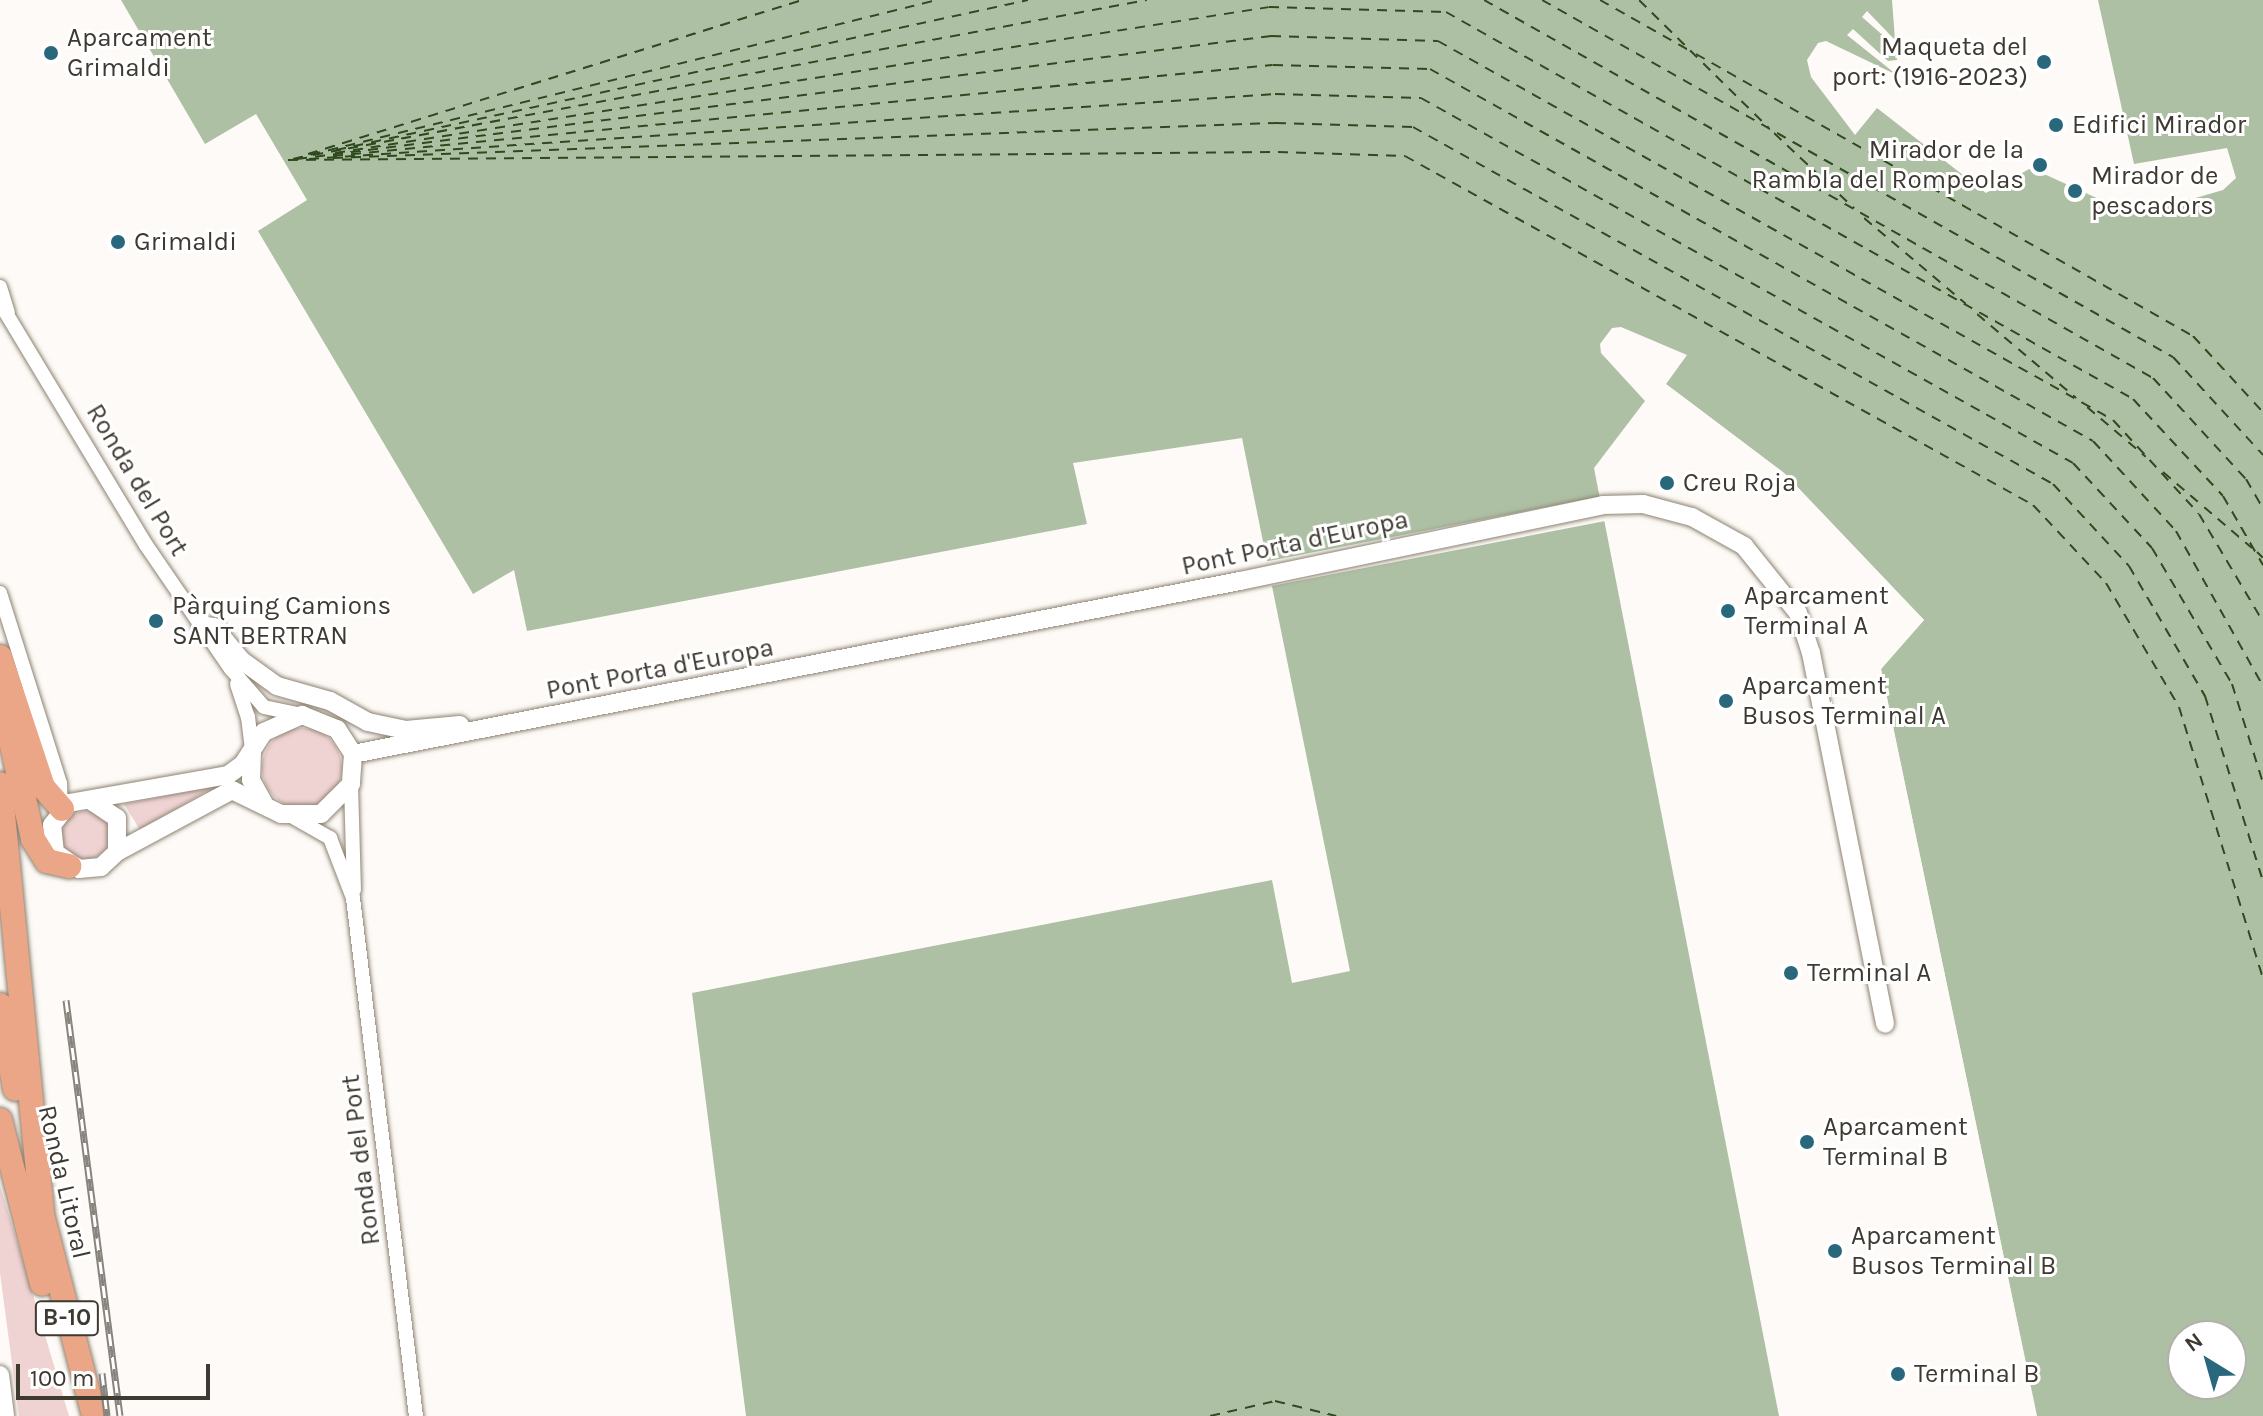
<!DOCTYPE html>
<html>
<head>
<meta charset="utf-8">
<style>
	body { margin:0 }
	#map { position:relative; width:2263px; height:1416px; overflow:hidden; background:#fdfaf7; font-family:Karla,sans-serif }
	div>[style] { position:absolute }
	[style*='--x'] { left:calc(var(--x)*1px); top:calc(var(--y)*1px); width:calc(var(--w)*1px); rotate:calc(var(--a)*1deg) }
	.green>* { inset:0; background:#efd2d2 }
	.round { border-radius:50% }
	.water>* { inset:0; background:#adc0a4 }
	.pier>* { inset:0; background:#fdfaf7; transform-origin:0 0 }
	.ferry>* { height:2px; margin-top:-1px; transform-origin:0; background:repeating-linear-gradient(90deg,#2f491f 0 10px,transparent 0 18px) }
	.roads { filter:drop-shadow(0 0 2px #8d8271) drop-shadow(0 0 2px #8d8271) }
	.minor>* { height:14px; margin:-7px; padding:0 7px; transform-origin:7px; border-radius:7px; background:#fff }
	.tertiary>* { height:18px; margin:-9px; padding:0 9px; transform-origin:9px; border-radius:9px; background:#fff }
	.trunk>* { height:24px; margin:-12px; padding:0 12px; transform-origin:12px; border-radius:12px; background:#eaa686 }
	.rail>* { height:7px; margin-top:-3.5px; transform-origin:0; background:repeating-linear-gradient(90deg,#fff 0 12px,#87837d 0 24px); box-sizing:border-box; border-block:2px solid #87837d }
	.dots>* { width:22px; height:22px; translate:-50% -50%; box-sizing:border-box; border:4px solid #fff; border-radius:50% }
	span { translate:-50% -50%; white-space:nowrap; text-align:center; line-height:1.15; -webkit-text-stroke:6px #fff; paint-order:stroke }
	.shield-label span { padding:2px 6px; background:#fff; border:2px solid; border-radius:6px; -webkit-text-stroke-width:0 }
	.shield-label { font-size:24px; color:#3e3931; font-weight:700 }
	.poi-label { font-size:26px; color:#3e3931 }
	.left { translate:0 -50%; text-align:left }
	.right { translate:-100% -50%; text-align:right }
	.street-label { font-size:26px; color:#3e3931 }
	.north { position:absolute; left:2167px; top:1320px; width:80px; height:80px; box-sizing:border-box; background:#fff; border:2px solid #b2b0ad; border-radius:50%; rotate:323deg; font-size:22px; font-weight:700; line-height:32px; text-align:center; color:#3e3931 }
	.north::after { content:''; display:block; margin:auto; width:28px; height:36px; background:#28677c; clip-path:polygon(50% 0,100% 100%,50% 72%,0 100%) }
	.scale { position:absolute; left:16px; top:1364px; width:194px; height:36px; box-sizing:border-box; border:4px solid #3e3931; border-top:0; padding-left:10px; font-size:24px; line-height:28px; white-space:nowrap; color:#3e3931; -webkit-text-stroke:6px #fff; paint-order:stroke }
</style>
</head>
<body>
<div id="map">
	<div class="green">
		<i class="round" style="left:262px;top:728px;width:80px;height:80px"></i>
		<i style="clip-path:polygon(215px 786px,140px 830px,124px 804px)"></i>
		<i class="round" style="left:62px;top:811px;width:48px;height:48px"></i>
		<i style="clip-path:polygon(0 1186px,13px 1228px,69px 1416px,19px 1416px,0 1273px)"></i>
	</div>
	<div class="water">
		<i style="clip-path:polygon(evenodd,121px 0,1892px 0,1895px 40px,1867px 11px,1862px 17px,1895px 46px,1897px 60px,1888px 61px,1853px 29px,1847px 35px,1897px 75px,1826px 41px,1818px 43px,1807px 60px,1811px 77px,1855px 135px,1877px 108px,1986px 193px,2031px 168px,2123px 210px,2161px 208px,2223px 190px,2236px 178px,2227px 148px,2134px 164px,2098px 0,2263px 0,2263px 1416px,2037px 1416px,1881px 669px,1924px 620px,1784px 473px,1666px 384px,1687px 355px,1621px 327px,1612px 328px,1600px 344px,1601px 353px,1645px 401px,1594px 468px,1779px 1416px,746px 1416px,692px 993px,1272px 880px,1292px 983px,1350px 971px,1242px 438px,1073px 463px,1087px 524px,527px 631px,514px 570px,473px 594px,258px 231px,307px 200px,256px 114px,205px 144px,121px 0,2183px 1336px,2231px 1336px,2231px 1384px,2183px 1384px,2183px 1336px)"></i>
	</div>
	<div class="pier">
		<i style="clip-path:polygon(1666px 384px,1784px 473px,1924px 620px,1881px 669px,2037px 1416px,1877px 669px,1919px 620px,1781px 476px)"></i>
		<i style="left:1603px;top:496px;width:25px;height:346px;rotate:79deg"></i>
	</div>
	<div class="ferry">
		<i style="--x:1484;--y:0;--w:768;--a:29.47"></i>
		<i style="--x:2153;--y:378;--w:137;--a:47.4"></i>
		<i style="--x:2246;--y:479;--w:34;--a:60"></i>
		<i style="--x:1542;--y:0;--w:725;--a:29.5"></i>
		<i style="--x:2173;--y:357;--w:133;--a:47.4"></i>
		<i style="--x:1600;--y:0;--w:103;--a:29.5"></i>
		<i style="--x:1639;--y:0;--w:182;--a:44.6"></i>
		<i style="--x:1696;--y:54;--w:571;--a:29.57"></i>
		<i style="--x:2193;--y:336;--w:103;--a:47.4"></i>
		<i style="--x:1774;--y:133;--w:110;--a:43.2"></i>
		<i style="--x:336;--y:150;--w:708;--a:-12.23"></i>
		<i style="--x:335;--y:153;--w:945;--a:-8.88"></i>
		<i style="--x:1269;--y:7;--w:177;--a:1.6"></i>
		<i style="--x:1446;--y:12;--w:789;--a:29.39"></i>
		<i style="--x:2133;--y:399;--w:132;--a:47.1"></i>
		<i style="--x:2223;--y:496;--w:80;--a:59.9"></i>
		<i style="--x:308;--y:154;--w:517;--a:-17.31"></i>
		<i style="--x:313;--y:155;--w:848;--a:-10.53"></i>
		<i style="--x:333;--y:156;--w:944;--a:-5.53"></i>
		<i style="--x:1273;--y:65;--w:157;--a:1.5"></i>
		<i style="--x:1430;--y:69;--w:760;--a:29.3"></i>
		<i style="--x:2093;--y:441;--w:122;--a:47.3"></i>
		<i style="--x:2176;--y:531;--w:178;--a:60.7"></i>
		<i style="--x:333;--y:158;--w:944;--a:-2.13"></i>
		<i style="--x:1276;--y:123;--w:137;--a:1.7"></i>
		<i style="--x:1413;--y:127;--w:733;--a:29.15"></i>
		<i style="--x:2053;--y:484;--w:112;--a:47.2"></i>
		<i style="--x:2129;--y:566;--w:151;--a:59.7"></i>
		<i style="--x:2205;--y:696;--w:194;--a:72.6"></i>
		<i style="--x:293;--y:159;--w:663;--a:-13.87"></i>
		<i style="--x:297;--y:159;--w:982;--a:-7.2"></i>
		<i style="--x:1271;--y:36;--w:167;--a:1.7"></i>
		<i style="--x:1438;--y:41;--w:774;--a:29.31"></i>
		<i style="--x:2113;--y:420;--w:127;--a:47.5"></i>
		<i style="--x:2199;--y:514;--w:126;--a:59.3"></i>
		<i style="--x:309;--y:159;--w:968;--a:-3.85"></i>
		<i style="--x:1275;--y:94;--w:146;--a:1.6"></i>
		<i style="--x:1421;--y:98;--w:747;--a:29.24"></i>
		<i style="--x:2073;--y:463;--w:116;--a:47.1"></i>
		<i style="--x:2152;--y:548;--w:158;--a:59.5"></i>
		<i style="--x:2232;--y:684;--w:104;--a:72.6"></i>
		<i style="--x:288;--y:160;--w:990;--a:-0.46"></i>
		<i style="--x:1278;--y:152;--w:127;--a:1.8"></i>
		<i style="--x:1405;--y:156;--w:718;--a:29.06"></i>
		<i style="--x:2033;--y:505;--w:107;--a:46.9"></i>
		<i style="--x:2106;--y:583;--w:144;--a:59.5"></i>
		<i style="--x:2179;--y:707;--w:284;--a:72.8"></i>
		<i style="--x:1864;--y:218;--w:133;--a:40.1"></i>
		<i style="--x:1977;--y:314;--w:130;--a:40.3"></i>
		<i style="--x:2087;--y:407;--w:77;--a:40.3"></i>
		<i style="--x:2163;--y:472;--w:117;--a:40.5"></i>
		<i style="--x:2257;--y:552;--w:8;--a:45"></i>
		<i style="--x:1210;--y:1416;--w:67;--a:-13"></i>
		<i style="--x:1275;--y:1401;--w:63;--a:13.8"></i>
	</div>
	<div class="roads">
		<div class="minor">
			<i style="--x:0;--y:287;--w:27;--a:73"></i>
			<i style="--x:0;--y:303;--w:283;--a:58.9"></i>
			<i style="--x:146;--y:545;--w:150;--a:55.6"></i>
			<i style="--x:231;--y:669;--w:50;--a:49"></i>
			<i style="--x:264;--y:707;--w:39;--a:12"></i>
			<i style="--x:0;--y:593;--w:199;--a:72.5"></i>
			<i style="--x:60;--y:783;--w:24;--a:88"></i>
			<i style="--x:237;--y:684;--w:35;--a:72"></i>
			<i style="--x:248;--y:717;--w:35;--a:83"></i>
			<i style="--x:351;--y:784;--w:106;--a:88.4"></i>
			<i style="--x:293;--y:817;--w:43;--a:29.6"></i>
			<i style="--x:330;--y:838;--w:64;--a:69"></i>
			<i style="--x:353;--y:898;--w:522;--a:83.07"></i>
		</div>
		<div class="tertiary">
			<i style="--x:201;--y:625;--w:13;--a:9"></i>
			<i style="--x:214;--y:627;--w:43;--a:50.7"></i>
			<i style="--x:241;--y:660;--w:44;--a:35.8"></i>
			<i style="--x:277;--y:686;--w:55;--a:15.8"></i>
			<i style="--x:330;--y:701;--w:43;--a:28.9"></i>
			<i style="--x:368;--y:722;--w:39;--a:12"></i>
			<i style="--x:406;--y:730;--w:54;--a:-5.3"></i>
			<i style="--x:302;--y:715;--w:38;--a:22"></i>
			<i style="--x:337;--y:729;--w:30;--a:57"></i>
			<i style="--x:353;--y:754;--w:30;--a:94"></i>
			<i style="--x:351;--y:784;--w:42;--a:135"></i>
			<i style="--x:321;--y:814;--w:40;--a:180"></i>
			<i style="--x:281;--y:814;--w:55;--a:-153.9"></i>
			<i style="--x:232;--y:790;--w:131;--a:151.7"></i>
			<i style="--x:117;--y:852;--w:22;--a:137"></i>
			<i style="--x:101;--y:867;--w:22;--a:175"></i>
			<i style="--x:79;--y:869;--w:29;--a:-146"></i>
			<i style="--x:55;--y:853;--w:28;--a:-96"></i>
			<i style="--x:52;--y:825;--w:28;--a:-52"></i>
			<i style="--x:69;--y:803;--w:161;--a:-10"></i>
			<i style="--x:228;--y:775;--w:19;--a:-36"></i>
			<i style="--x:243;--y:764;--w:38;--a:-57"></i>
			<i style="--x:264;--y:732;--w:42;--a:-24.1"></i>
			<i style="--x:252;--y:752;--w:28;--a:92"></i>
			<i style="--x:251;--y:780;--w:26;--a:61"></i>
			<i style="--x:353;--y:754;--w:904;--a:-11.04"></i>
			<i style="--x:1240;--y:581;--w:371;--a:-11.8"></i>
			<i style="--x:1603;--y:505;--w:40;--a:-1.4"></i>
			<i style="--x:1643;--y:504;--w:51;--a:14.9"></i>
			<i style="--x:1692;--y:517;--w:60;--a:29.1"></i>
			<i style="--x:1744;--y:546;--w:86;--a:51.1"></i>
			<i style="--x:1798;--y:613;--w:42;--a:72"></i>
			<i style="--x:1811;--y:653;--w:378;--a:78.7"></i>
			<i style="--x:90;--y:800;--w:32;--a:34"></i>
			<i style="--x:117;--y:818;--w:34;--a:90"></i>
			<i style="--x:0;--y:1375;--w:41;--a:83"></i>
		</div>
		<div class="trunk">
			<i style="--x:0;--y:657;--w:137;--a:71.7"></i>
			<i style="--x:43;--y:787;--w:29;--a:49"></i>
			<i style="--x:0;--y:692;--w:151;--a:77.3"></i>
			<i style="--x:33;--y:839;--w:26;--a:58"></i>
			<i style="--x:47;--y:861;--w:23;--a:13"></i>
			<i style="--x:0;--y:784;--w:437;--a:84.4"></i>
			<i style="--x:0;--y:1005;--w:85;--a:79.9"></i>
			<i style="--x:0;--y:1120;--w:169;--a:75.6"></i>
			<i style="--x:39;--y:1203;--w:220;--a:75.5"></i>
		</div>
	</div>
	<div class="rail">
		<i style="--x:66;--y:1000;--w:419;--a:82.6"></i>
		<i style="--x:102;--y:1373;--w:43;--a:83.4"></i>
	</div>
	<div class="dots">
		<i style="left:51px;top:53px;background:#28677c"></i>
		<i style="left:2044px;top:62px;background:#28677c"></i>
		<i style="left:2056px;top:125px;background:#28677c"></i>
		<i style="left:2040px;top:165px;background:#28677c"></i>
		<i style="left:2075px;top:191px;background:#28677c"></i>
		<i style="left:118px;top:242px;background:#28677c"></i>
		<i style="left:1667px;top:483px;background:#28677c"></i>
		<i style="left:1728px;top:611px;background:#28677c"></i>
		<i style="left:156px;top:621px;background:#28677c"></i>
		<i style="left:1726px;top:701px;background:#28677c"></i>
		<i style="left:1791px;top:973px;background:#28677c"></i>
		<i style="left:1807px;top:1142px;background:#28677c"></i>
		<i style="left:1835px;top:1251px;background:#28677c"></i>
		<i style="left:1898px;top:1374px;background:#28677c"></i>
	</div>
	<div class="shield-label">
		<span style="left:67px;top:1318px">B-10</span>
	</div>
	<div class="poi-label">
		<span class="left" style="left:67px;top:53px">Aparcament<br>Grimaldi</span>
		<span class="right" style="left:2028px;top:62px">Maqueta del<br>port: (1916-2023)</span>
		<span class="left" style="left:2072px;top:125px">Edifici Mirador</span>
		<span class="right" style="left:2024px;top:165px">Mirador de la<br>Rambla del Rompeolas</span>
		<span class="left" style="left:2091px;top:191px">Mirador de<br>pescadors</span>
		<span class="left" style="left:134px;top:242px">Grimaldi</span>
		<span class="left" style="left:1683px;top:483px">Creu Roja</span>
		<span class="left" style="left:1744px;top:611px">Aparcament<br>Terminal A</span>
		<span class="left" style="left:172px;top:621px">Pàrquing Camions<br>SANT BERTRAN</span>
		<span class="left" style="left:1742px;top:701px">Aparcament<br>Busos Terminal A</span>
		<span class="left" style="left:1807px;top:973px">Terminal A</span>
		<span class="left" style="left:1823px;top:1142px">Aparcament<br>Terminal B</span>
		<span class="left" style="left:1851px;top:1251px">Aparcament<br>Busos Terminal B</span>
		<span class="left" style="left:1914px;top:1374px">Terminal B</span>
	</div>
	<div class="street-label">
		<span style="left:137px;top:480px;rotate:59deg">Ronda del Port</span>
		<span style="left:1295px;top:543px;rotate:-12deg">Pont Porta d'Europa</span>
		<span style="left:660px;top:669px;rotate:-11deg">Pont Porta d'Europa</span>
		<span style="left:361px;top:1160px;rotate:-97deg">Ronda del Port</span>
		<span style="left:64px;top:1182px;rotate:77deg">Ronda Litoral</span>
	</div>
	<div class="north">N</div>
	<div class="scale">100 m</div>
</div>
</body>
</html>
